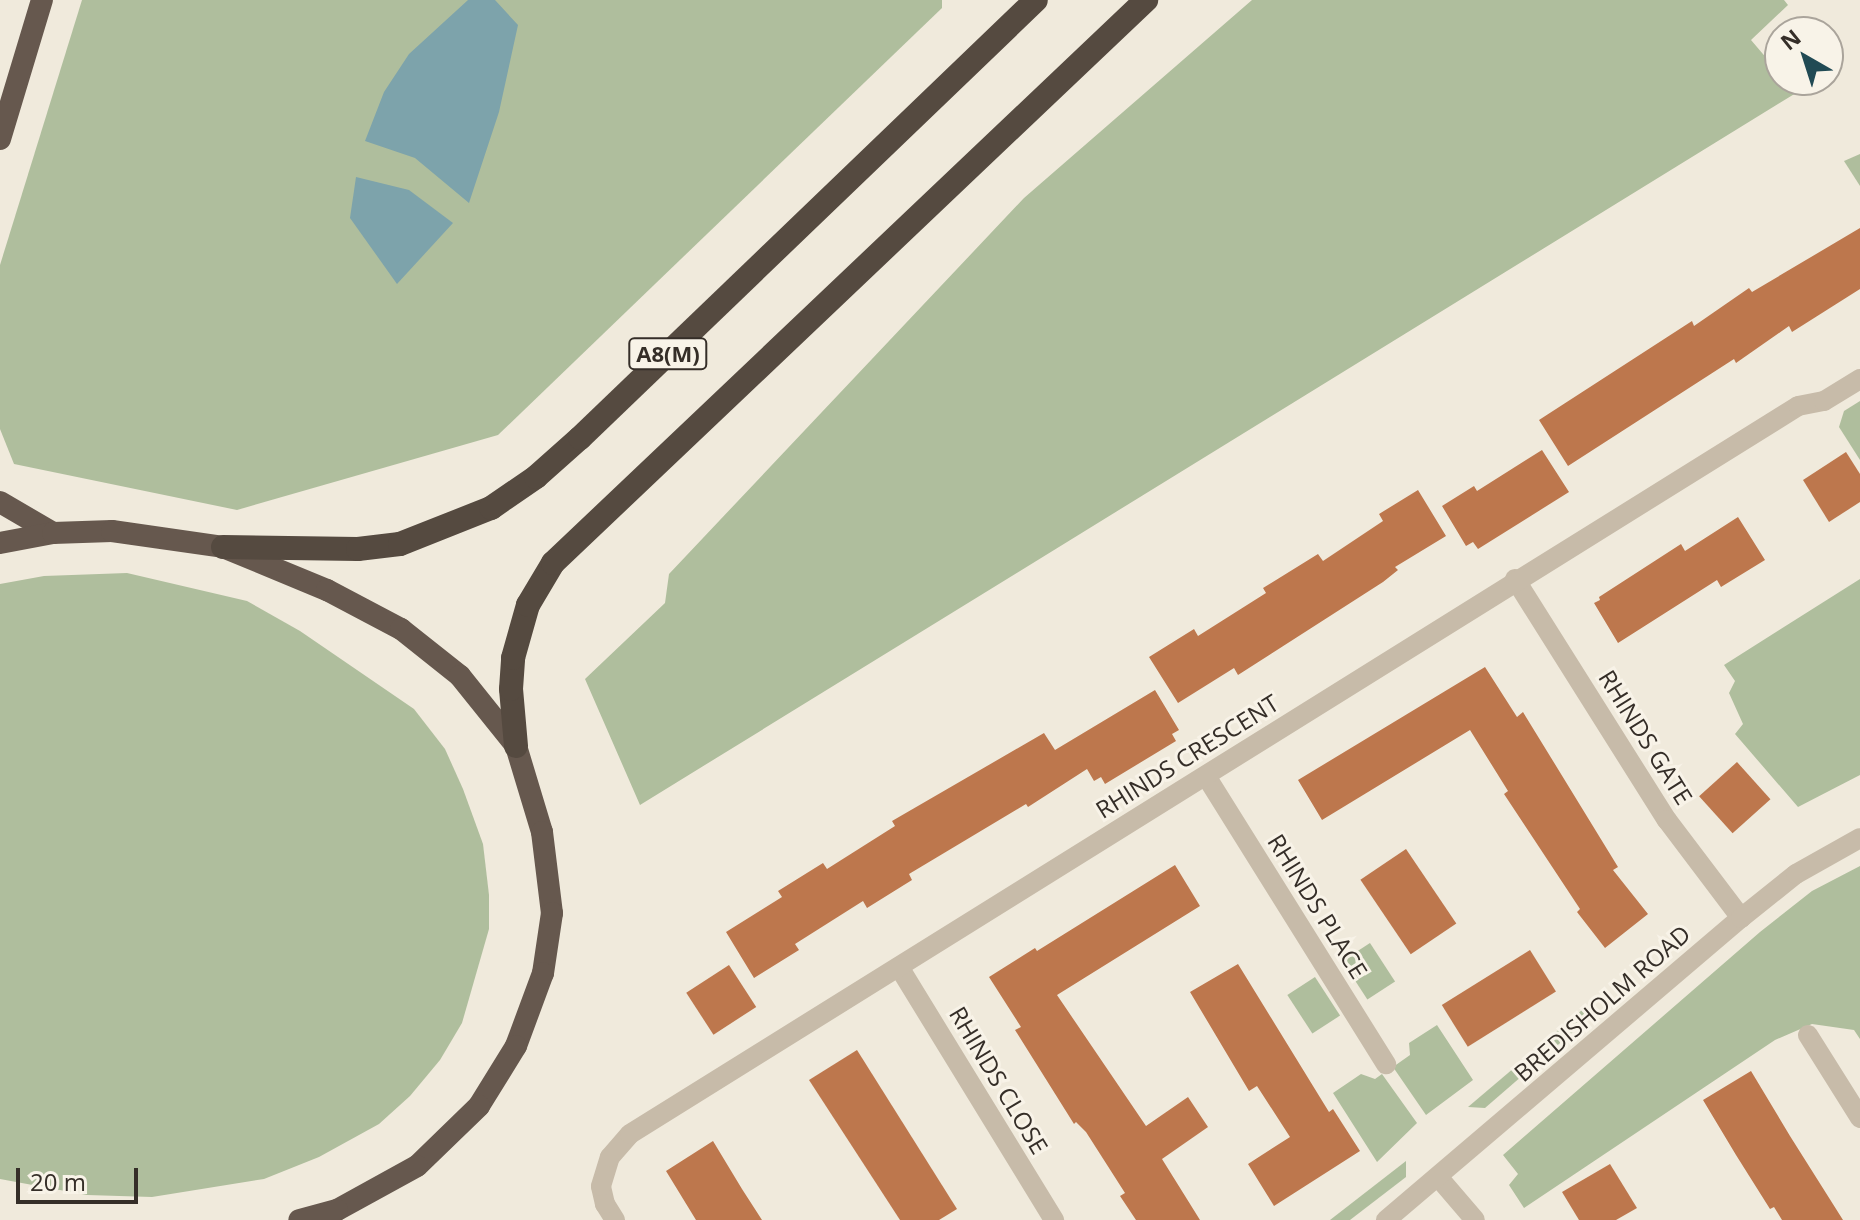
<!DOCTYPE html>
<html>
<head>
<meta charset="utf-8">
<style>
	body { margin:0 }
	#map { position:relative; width:1860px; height:1220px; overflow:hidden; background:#f0eadc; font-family:"Open Sans",sans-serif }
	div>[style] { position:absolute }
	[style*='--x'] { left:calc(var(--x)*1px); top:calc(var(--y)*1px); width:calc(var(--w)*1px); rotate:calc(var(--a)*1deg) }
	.green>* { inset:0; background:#afbe9d; transform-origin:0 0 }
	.water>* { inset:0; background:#7da3ab }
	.building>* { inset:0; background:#bd774d; transform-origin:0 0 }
	.minor>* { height:20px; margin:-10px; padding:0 10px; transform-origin:10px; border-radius:10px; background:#c7bba9 }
	.tertiary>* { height:20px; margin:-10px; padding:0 10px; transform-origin:10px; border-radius:10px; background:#c7bba9 }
	.trunk>* { height:22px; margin:-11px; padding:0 11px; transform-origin:11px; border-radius:11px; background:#66584e }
	.motorway>* { height:24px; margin:-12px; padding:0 12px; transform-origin:12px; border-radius:12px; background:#554a40 }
	span { translate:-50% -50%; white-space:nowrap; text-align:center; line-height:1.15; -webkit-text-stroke:6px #f8f3e8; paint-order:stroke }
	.shield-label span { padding:2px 6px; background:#f8f3e8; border:2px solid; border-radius:6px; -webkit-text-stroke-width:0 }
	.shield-label { font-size:22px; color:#352e28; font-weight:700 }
	.street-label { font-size:24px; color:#352e28 }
	.north { position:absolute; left:1764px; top:16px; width:80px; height:80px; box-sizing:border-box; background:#f8f3e8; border:2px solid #aaa49b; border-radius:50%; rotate:321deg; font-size:22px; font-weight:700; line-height:32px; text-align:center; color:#352e28 }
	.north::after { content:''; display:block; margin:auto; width:28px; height:36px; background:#214a54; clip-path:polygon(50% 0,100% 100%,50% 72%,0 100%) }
	.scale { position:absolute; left:16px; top:1168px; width:122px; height:36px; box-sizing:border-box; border:4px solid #352e28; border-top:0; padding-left:10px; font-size:24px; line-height:28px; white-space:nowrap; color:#352e28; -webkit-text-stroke:6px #f8f3e8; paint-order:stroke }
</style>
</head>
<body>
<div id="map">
	<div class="green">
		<i style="clip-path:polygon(82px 0,942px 0,942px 8px,498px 435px,237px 510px,14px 464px,0 429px,0 265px)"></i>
		<i style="clip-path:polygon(1252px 0,1784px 0,1788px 5px,1751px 40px,1780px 74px,1780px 80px,1785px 80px,1796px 93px,640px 805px,585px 679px,665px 603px,669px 574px,1024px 198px)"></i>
		<i style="clip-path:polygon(1860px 154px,1860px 186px,1844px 161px)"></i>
		<i style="clip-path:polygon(1860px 401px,1860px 460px,1839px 427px,1844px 411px)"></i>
		<i style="clip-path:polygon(127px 573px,247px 601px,300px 631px,414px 709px,445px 749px,463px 789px,483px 844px,489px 895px,489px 929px,462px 1023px,440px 1060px,410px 1096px,379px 1124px,319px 1157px,264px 1179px,152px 1197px,87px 1195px,0 1179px,0 584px,44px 576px)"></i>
		<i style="clip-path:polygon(1860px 579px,1860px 775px,1798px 807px,1735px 734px,1743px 724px,1729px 693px,1735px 681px,1724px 665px)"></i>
		<i style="clip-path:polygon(1860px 866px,1860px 1039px,1854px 1030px,1812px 1024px,1775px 1040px,1524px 1208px,1509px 1185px,1518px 1174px,1503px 1155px,1760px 932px,1812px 891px)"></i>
		<i style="left:1370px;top:943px;width:46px;height:33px;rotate:57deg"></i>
		<i style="left:1315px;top:977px;width:46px;height:33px;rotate:57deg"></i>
		<i style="clip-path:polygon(1582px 1010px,1589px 1018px,1485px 1108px,1468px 1107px)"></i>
		<i style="clip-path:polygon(1437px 1025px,1473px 1080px,1426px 1115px,1393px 1067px,1410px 1055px,1409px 1043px)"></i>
		<i style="clip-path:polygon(1361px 1074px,1375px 1079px,1382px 1074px,1417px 1123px,1377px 1162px,1333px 1093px)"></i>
		<i style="clip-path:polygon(1406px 1161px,1406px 1177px,1350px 1220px,1330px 1220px)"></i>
	</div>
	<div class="water">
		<i style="clip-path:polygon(468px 0,495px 0,518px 25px,499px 112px,469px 203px,415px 158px,365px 141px,384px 92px,409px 54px)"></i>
		<i style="clip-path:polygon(356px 177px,409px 190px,453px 223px,397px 284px,350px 218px)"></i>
	</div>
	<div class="building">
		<i style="clip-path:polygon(1860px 228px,1860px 289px,1792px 332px,1789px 326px,1736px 363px,1734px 359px,1568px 466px,1539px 420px,1692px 321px,1694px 326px,1749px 288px,1752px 292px)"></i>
		<i style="clip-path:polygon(1542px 450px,1569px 492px,1478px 549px,1473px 542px,1466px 546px,1442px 506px,1474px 486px,1477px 491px)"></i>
		<i style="clip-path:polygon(1846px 452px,1860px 474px,1860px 502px,1829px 522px,1803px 480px)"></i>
		<i style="clip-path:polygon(1418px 490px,1446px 536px,1395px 567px,1398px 570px,1383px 582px,1238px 675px,1234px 668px,1178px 703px,1149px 657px,1194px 629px,1198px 636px,1266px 593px,1263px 588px,1318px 554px,1323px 561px,1383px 521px,1379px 514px)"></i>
		<i style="clip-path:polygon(1738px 517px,1765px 560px,1721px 587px,1717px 580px,1618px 643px,1594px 603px,1600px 600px,1599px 597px,1681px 544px,1685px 551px)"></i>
		<i style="clip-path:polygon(1485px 667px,1517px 717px,1523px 712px,1618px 867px,1613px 870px,1648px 914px,1605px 948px,1577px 912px,1580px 909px,1504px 794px,1508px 791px,1470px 730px,1322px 820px,1298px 780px)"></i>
		<i style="clip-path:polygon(1155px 690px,1179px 730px,1172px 734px,1176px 741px,1105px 784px,1101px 777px,1094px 781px,1087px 769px,1028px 807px,1026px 804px,909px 874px,912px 880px,867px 908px,863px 901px,795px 944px,799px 950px,754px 978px,726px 932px,782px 897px,778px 891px,823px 863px,827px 869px,895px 826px,892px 821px,1044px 733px,1055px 750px)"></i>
		<i style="left:1737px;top:762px;width:50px;height:51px;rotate:48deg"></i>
		<i style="left:1406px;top:849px;width:90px;height:55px;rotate:56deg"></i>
		<i style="clip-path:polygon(1175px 865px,1200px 906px,1057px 995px,1146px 1126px,1188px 1097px,1208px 1127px,1162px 1159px,1200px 1220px,1136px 1220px,1120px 1196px,1125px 1193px,1086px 1132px,1076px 1122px,1074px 1124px,1015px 1030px,1021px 1027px,989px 977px,1035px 948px,1037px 951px)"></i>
		<i style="left:1530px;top:950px;width:49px;height:104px;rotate:58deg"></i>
		<i style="clip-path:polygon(1238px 964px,1329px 1112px,1333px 1109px,1360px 1151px,1274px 1206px,1248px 1164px,1290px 1137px,1257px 1086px,1249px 1091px,1190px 992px)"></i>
		<i style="left:729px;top:965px;width:50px;height:51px;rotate:57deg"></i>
		<i style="clip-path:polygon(857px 1050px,957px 1209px,939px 1220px,900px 1220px,809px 1080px)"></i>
		<i style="clip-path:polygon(1751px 1071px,1790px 1136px,1843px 1220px,1782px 1220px,1774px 1207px,1770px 1209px,1736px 1155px,1703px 1100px)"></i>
		<i style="clip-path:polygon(713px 1141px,742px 1189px,762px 1220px,696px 1220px,666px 1171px)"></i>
		<i style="clip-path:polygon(1610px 1164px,1637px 1208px,1616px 1220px,1579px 1220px,1562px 1192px)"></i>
	</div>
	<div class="minor">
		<i style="--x:1515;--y:579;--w:285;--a:57.8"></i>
		<i style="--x:1667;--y:820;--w:123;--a:52.9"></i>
		<i style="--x:1206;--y:776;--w:340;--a:58"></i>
		<i style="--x:899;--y:967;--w:297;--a:58.5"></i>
		<i style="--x:1808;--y:1035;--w:98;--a:57.9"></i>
		<i style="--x:1439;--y:1178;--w:55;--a:49.4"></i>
		<i style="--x:615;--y:1220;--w:19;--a:-122"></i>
		<i style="--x:605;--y:1204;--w:18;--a:-103"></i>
		<i style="--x:601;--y:1186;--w:30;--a:-73"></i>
		<i style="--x:610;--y:1157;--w:30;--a:-49"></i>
		<i style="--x:630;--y:1134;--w:1376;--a:-31.93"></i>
		<i style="--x:1798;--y:406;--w:26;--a:-11"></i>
		<i style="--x:1824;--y:401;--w:42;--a:-31.4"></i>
	</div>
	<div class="tertiary">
		<i style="--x:1386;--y:1220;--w:466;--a:-40.4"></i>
		<i style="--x:1741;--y:918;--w:70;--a:-38.7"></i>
		<i style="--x:1796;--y:874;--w:73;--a:-29.4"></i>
	</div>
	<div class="trunk">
		<i style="--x:0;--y:139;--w:145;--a:-73.2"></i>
		<i style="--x:0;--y:502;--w:61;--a:30.3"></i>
		<i style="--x:0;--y:543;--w:54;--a:-10.7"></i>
		<i style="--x:53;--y:533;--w:59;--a:-1.9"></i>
		<i style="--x:112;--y:531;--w:112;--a:8.2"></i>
		<i style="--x:223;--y:547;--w:113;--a:22.5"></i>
		<i style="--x:327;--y:590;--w:84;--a:27.8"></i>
		<i style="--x:401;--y:629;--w:75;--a:38.5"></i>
		<i style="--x:460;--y:676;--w:90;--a:51.3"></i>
		<i style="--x:516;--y:746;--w:90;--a:73.2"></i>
		<i style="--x:542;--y:832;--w:82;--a:83"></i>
		<i style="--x:552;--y:913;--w:61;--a:98.5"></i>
		<i style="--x:543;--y:973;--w:78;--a:110.3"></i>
		<i style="--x:516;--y:1046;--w:70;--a:121.7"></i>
		<i style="--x:479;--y:1106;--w:86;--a:135.9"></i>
		<i style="--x:417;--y:1166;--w:91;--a:151.2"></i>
		<i style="--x:337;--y:1210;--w:39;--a:165"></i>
	</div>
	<div class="motorway">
		<i style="--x:223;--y:547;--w:135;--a:0.8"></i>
		<i style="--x:358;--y:549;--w:42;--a:-6.8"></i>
		<i style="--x:400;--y:544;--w:98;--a:-21.6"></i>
		<i style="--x:491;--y:508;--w:55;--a:-34.6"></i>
		<i style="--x:536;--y:477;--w:59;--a:-41.6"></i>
		<i style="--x:580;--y:438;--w:632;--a:-43.85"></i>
		<i style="--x:516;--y:746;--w:57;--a:-95"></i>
		<i style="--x:511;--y:689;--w:31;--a:-86"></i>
		<i style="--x:513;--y:658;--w:55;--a:-74.2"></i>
		<i style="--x:528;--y:605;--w:49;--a:-59.2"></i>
		<i style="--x:553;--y:563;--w:818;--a:-43.51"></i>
	</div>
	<div class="shield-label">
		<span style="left:668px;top:354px">A8(M)</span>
	</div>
	<div class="street-label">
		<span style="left:1646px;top:737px;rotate:58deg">RHINDS GATE</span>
		<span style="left:1187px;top:756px;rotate:-32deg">RHINDS CRESCENT</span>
		<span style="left:1318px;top:906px;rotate:58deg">RHINDS PLACE</span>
		<span style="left:1602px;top:1003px;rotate:-41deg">BREDISHOLM ROAD</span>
		<span style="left:999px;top:1080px;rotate:59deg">RHINDS CLOSE</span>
	</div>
	<div class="north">N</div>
	<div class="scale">20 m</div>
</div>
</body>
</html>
